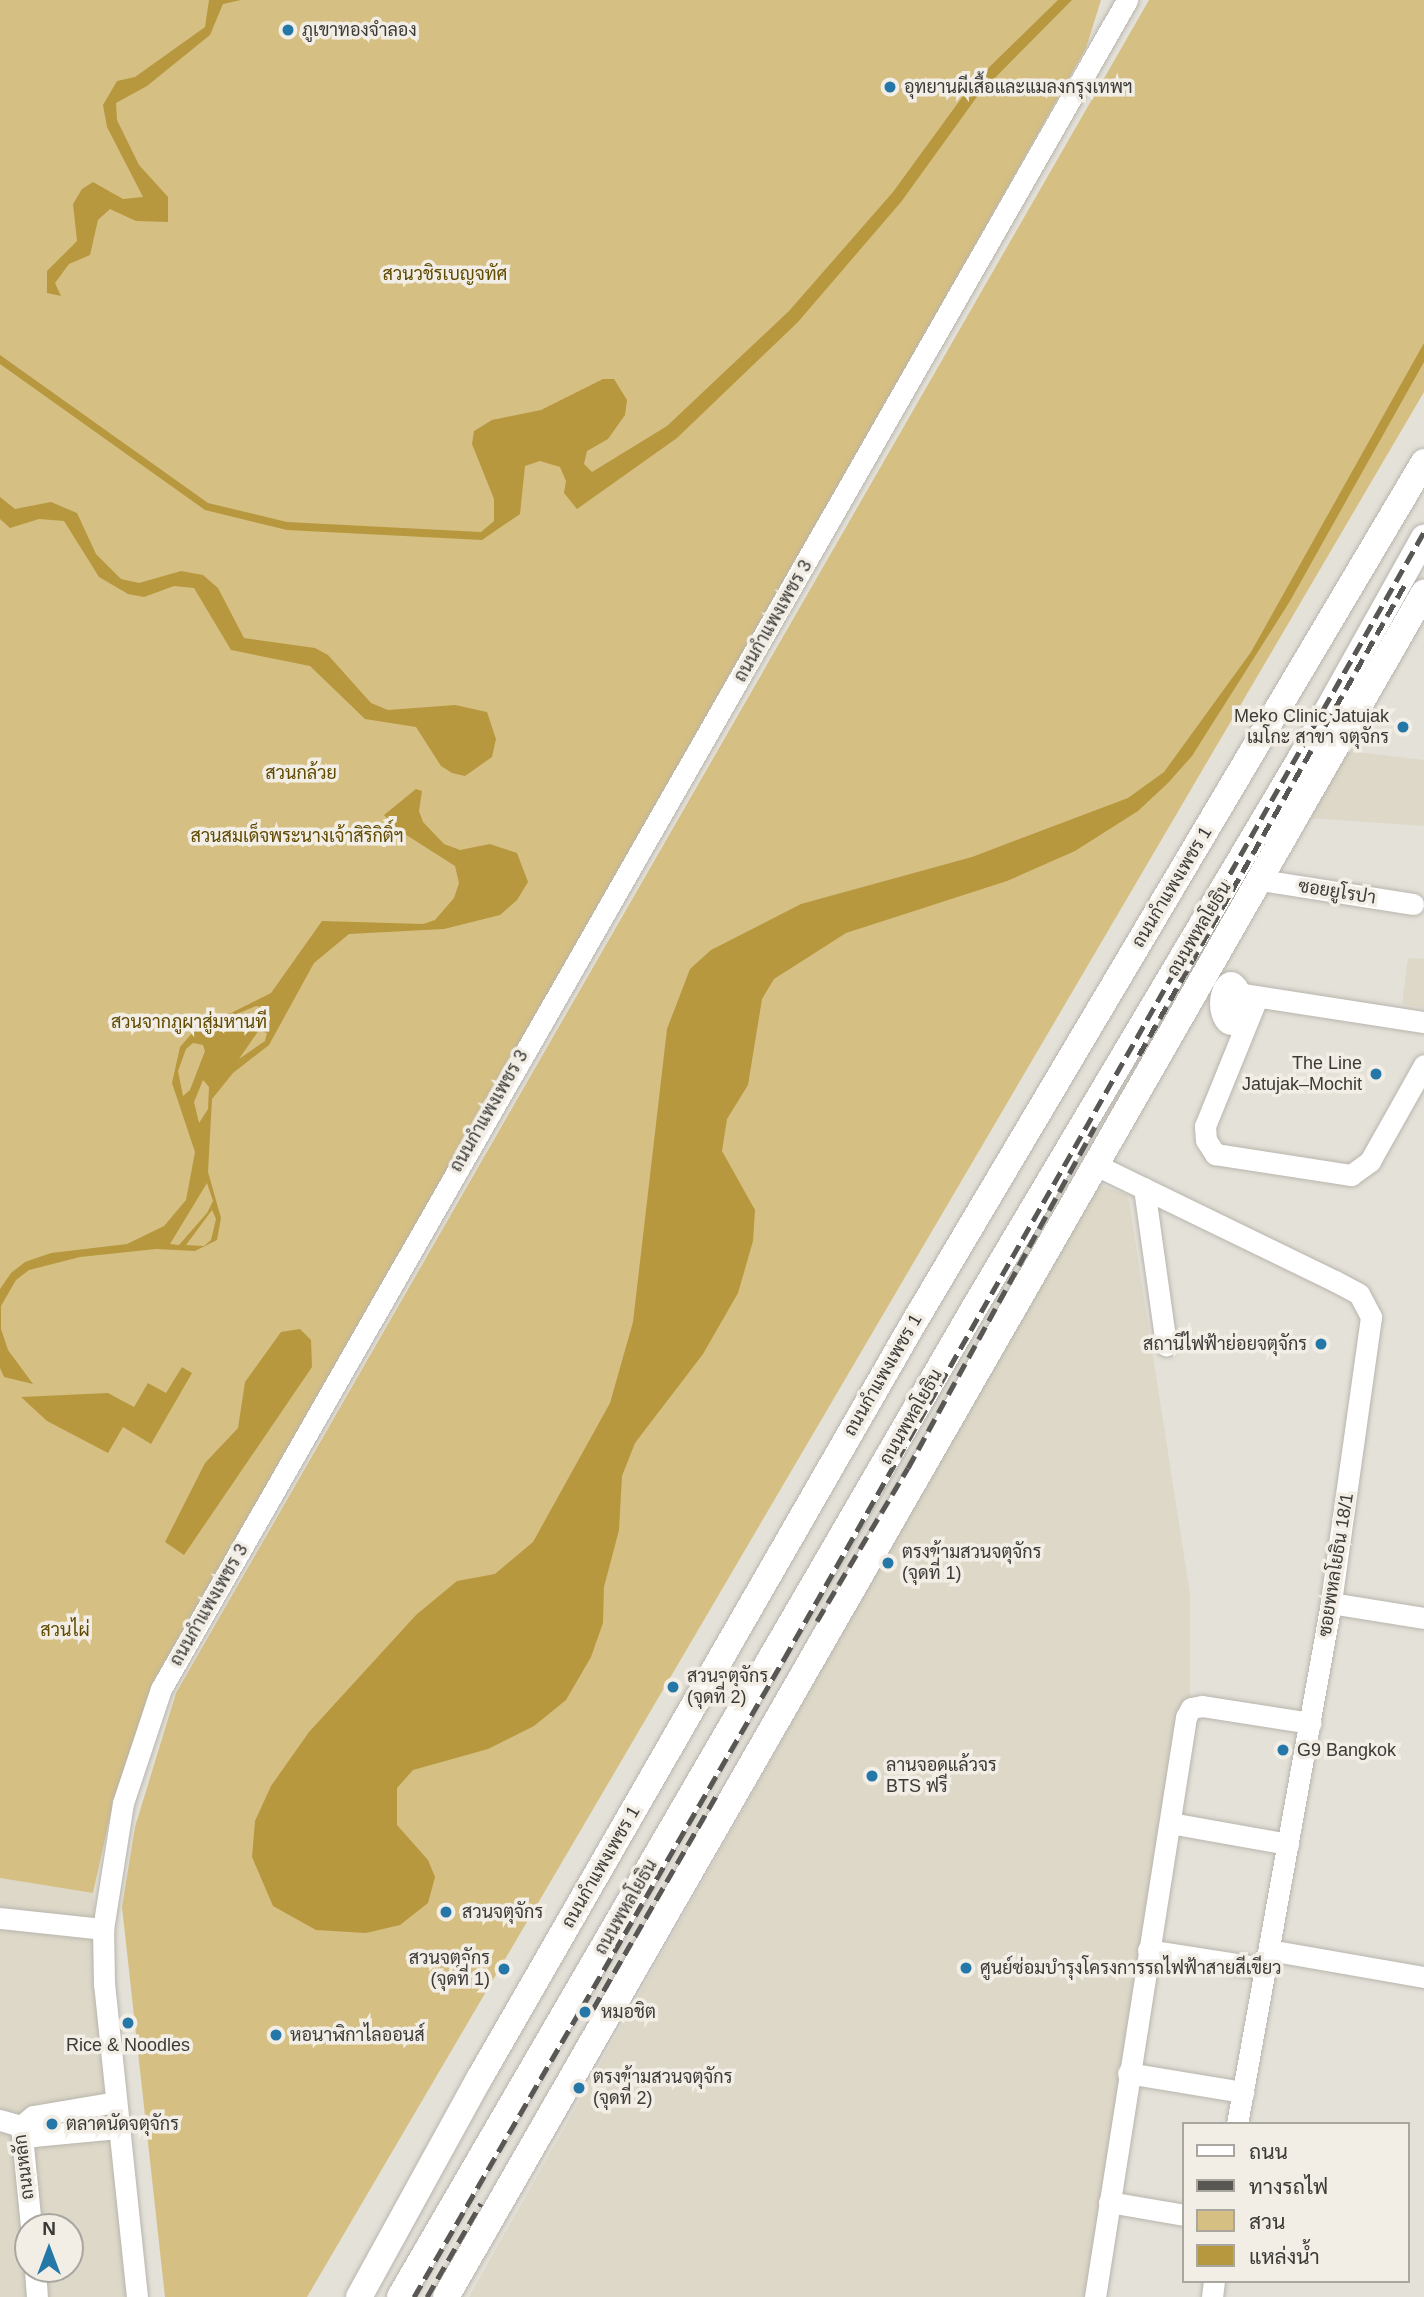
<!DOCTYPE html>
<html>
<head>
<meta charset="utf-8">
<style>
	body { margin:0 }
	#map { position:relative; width:1424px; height:2297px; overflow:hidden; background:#e4e1d9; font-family:Helvetica,Sarabun,sans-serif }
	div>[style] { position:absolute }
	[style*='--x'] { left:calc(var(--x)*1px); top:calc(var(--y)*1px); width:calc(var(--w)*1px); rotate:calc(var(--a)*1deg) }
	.built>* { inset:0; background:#ddd8c8 }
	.green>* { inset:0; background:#d6bf83 }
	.water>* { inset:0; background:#b7983f }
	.roads { filter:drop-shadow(0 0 2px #b8b5ad) drop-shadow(0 0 2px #b8b5ad) }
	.minor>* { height:21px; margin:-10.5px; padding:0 10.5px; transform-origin:10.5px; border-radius:10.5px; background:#fff }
	.minor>.ring { margin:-10.5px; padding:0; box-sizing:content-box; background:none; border:21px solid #fff; border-radius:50% }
	.major>* { height:26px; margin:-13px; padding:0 13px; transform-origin:13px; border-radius:13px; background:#fff }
	.rail>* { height:5px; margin-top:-2.5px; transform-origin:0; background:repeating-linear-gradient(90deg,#595753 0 14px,transparent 0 21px) }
	.dots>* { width:19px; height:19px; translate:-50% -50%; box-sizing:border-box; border:4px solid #f2eee6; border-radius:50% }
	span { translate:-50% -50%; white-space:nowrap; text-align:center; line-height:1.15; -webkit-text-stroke:7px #f2eee6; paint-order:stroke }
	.poi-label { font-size:18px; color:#3b3a37 }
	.left { translate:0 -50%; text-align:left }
	.right { translate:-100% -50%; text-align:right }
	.park-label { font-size:18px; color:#5f4a00 }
	.street-label { font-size:18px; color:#3b3a37 }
	.legend { position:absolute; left:1182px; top:2122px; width:228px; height:161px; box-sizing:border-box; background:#f2eee6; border:2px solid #a9a6a0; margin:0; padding:9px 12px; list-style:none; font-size:21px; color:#3b3a37 }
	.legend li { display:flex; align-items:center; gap:14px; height:35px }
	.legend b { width:35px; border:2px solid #a9a6a0 }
	.north { position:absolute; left:14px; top:2213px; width:70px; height:70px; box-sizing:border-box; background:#f2eee6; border:2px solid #a9a6a0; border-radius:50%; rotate:0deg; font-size:19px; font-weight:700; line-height:28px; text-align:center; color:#3b3a37 }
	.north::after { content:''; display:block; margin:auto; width:24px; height:32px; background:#2477a7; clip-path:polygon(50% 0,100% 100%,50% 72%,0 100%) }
</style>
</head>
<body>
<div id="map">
	<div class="built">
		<i style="clip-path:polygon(1348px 751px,1424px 760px,1424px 826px,1308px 818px)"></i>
		<i style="clip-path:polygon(1408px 958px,1424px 959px,1424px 1008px,1402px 1004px)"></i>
		<i style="clip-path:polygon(1095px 1184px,1128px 1195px,1190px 1594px,1190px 1731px,1097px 2297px,469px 2297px)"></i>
		<i style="clip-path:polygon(evenodd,0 1878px,93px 1893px,133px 2297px,0 2297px,0 1878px,28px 2227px,70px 2227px,70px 2269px,28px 2269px,28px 2227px)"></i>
	</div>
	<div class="green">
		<i style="clip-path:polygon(0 0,1101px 0,1086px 48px,670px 788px,154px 1680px,109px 1821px,93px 1893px,0 1878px)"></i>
		<i style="clip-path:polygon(1149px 0,1424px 0,1424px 392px,307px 2297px,165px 2297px,122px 1907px,135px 1827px,176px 1693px)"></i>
	</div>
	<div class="water">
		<i style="clip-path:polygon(209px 0,241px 0,223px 4px,210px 35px,147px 86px,116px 103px,117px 120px,139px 165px,168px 197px,168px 222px,136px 221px,110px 209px,98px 220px,90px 255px,69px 264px,55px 283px,61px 296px,47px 293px,47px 271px,77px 241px,73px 204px,82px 189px,93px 182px,123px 199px,143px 197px,107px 127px,103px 105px,117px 81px,135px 77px,205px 27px)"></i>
		<i style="clip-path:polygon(1058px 0,1072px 0,979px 94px,901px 202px,798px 322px,677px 438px,577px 509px,564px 493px,566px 481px,560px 467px,540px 461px,525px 466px,520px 514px,482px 540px,287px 530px,205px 510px,0 364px,0 355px,208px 503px,287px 522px,481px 532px,494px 521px,494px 499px,472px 444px,474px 431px,492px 420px,541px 410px,603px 379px,614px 379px,627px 400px,625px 415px,608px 439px,587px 451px,584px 464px,592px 472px,667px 426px,789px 311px,893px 192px,971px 85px)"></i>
		<i style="clip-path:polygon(1424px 343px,1424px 362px,1290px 601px,1192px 756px,1168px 783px,1138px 811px,1075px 851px,1007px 881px,846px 933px,774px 979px,762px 999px,748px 1085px,727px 1119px,722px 1151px,755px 1210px,753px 1241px,738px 1293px,703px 1354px,635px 1443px,622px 1476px,619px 1530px,604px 1587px,603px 1623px,591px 1657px,566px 1700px,534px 1726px,488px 1749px,413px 1770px,397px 1788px,397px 1825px,428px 1860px,435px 1877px,428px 1903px,400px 1925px,366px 1933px,316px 1930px,273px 1906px,252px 1857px,255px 1821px,271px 1786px,309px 1732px,416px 1615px,457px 1581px,495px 1574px,533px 1542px,610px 1403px,633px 1322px,667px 1029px,690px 969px,711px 950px,801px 904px,972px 857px,1128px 798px,1164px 772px,1251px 652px)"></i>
		<i style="clip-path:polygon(0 497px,15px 509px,51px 502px,77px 513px,96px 554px,121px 579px,139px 583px,181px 571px,203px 575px,218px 588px,244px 638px,315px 648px,328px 655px,371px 703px,388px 710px,455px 705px,487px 712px,496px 739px,492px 757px,465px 776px,452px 773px,441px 766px,416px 727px,365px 719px,310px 666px,231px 650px,194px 588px,174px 586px,144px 597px,128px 594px,99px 577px,64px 521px,39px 519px,10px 528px,0 519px)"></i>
		<i style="clip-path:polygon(evenodd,416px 789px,422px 791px,419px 811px,423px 822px,444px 844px,460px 850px,490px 844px,517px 853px,528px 882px,517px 900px,500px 915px,444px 929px,349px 934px,314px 963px,269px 1045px,233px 1073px,212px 1099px,208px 1172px,221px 1218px,217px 1240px,195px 1251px,156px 1249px,80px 1257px,29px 1270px,16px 1280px,1px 1306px,1px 1329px,8px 1350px,33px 1384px,4px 1377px,0 1368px,0 1289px,11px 1273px,25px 1262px,51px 1253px,127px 1244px,164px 1226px,186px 1200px,195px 1152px,172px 1083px,180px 1047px,193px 1032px,271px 993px,322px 921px,423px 924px,435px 920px,454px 898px,459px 883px,455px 866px,397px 829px,384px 815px,416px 789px,256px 1006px,262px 1007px,264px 1016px,251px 1025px,210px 1031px,213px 1024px,256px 1006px,416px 789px,259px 1030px,267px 1033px,265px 1041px,239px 1059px,259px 1030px,416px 789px,193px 1043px,203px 1045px,205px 1051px,190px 1090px,183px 1096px,178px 1071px,186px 1049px,193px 1043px,416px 789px,203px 1080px,209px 1087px,208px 1109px,199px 1123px,194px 1102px,203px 1080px,416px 789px,207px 1183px,213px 1201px,207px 1213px,179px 1245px,170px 1244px,207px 1183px,416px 789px,212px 1210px,216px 1219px,211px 1240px,204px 1246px,186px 1245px,212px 1210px)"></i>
		<i style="clip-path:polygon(300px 1329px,311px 1340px,312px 1367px,184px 1555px,165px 1542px,205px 1463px,238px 1428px,245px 1382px,281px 1332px)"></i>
		<i style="clip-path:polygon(182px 1367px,192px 1373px,151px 1444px,123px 1427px,108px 1453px,47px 1421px,21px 1397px,108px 1393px,134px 1407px,148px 1383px,166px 1393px)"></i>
	</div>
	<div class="roads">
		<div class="minor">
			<i style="--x:1261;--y:880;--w:154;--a:9"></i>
			<i class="ring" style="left:1220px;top:982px;width:-5px;height:-5px"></i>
			<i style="--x:1236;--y:993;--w:190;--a:8.8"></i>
			<i style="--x:1257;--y:998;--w:138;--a:112.1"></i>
			<i style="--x:1205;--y:1126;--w:14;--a:86"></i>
			<i style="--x:1206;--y:1140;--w:17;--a:57"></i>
			<i style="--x:1215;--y:1154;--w:138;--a:8.8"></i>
			<i style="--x:1351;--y:1175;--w:24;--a:-36"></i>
			<i style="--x:1370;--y:1161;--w:110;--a:-60.6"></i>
			<i style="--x:1098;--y:1166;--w:263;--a:25.9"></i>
			<i style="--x:1335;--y:1281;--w:27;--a:28"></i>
			<i style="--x:1359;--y:1294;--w:26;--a:62"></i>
			<i style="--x:1371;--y:1317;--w:289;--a:98"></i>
			<i style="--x:1331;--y:1603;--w:529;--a:100.23"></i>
			<i style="--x:1144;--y:1188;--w:159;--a:82"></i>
			<i style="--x:1331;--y:1603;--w:94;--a:9.2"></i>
			<i style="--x:1170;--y:1823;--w:120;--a:10.1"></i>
			<i style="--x:0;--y:1918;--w:104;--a:6.1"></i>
			<i style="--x:1148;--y:1950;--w:115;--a:9"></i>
			<i style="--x:1269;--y:1950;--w:157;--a:9.9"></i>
			<i style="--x:1128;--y:2073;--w:117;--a:9.4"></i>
			<i style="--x:116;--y:2102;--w:84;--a:170.4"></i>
			<i style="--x:33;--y:2116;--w:16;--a:140"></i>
			<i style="--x:21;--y:2126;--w:16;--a:40"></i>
			<i style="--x:33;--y:2136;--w:85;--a:-5.4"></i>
			<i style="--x:0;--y:2120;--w:22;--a:16"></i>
			<i style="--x:21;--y:2126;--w:101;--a:84.3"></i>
			<i style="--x:1109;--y:2202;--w:76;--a:9.8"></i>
			<i style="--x:35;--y:2269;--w:28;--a:86"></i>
			<i style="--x:137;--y:2297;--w:315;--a:-96"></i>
			<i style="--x:104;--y:1984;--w:55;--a:-91"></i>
			<i style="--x:103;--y:1929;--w:128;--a:-81"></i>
			<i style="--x:123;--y:1803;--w:120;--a:-71.6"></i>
			<i style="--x:161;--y:1689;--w:1946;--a:-60.23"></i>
			<i style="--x:1095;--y:2297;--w:587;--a:-81.08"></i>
			<i style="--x:1186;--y:1717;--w:10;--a:-61"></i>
			<i style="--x:1191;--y:1708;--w:11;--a:-10"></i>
			<i style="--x:1202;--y:1706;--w:110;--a:8.9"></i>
			<i style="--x:1212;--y:2297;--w:16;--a:-83"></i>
		</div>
		<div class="major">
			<i style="--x:359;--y:2297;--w:249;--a:-61.2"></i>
			<i style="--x:479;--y:2079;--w:871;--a:-60.11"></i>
			<i style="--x:913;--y:1324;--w:1002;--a:-59.34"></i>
			<i style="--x:400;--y:2297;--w:1141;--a:-59.86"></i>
			<i style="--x:973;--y:1310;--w:644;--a:-59.3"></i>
			<i style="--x:1302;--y:756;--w:250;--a:-60.8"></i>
			<i style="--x:446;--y:2297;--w:1965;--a:-60.15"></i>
		</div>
	</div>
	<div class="rail">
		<i style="--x:1139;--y:1055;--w:539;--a:-60.53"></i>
		<i style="--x:817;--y:1621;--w:178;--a:-59.3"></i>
		<i style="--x:908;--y:1468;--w:389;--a:-61.3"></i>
		<i style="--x:593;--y:2009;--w:248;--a:-60"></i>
		<i style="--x:414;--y:2297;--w:738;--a:-59.89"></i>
		<i style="--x:784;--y:1659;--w:1296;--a:-60.41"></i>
		<i style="--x:427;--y:2297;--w:108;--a:-60.1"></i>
	</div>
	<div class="dots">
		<i style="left:288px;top:30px;background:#2477a7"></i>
		<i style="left:890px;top:87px;background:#2477a7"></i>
		<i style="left:1403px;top:727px;background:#2477a7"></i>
		<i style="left:1376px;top:1074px;background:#2477a7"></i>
		<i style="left:1321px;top:1344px;background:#2477a7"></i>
		<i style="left:888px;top:1563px;background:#2477a7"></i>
		<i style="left:673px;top:1687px;background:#2477a7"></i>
		<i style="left:1283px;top:1750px;background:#2477a7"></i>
		<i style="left:872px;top:1776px;background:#2477a7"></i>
		<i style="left:446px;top:1912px;background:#2477a7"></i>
		<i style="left:966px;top:1968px;background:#2477a7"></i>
		<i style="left:504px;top:1969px;background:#2477a7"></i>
		<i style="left:585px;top:2012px;background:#2477a7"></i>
		<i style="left:128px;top:2023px;background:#2477a7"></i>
		<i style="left:276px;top:2035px;background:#2477a7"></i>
		<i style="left:579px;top:2088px;background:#2477a7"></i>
		<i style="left:52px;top:2124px;background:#2477a7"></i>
	</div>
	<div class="poi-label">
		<span class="left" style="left:302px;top:30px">ภูเขาทองจำลอง</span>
		<span class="left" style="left:904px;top:87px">อุทยานผีเสื้อและแมลงกรุงเทพฯ</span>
		<span class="right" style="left:1389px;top:727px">Meko Clinic Jatujak<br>เมโกะ สาขา จตุจักร</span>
		<span class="right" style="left:1362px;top:1074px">The Line<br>Jatujak–Mochit</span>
		<span class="right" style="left:1307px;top:1344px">สถานีไฟฟ้าย่อยจตุจักร</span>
		<span class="left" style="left:902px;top:1563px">ตรงข้ามสวนจตุจักร<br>(จุดที่ 1)</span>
		<span class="left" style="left:687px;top:1687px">สวนจตุจักร<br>(จุดที่ 2)</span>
		<span class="left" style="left:1297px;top:1750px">G9 Bangkok</span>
		<span class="left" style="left:886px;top:1776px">ลานจอดแล้วจร<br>BTS ฟรี</span>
		<span class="left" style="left:462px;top:1912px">สวนจตุจักร</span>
		<span class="right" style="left:490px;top:1969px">สวนจตุจักร<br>(จุดที่ 1)</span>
		<span class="left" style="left:980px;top:1968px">ศูนย์ซ่อมบำรุงโครงการรถไฟฟ้าสายสีเขียว</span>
		<span class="left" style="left:601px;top:2012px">หมอชิต</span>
		<span class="left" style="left:290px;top:2035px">หอนาฬิกาไลออนส์</span>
		<span style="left:128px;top:2045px">Rice &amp; Noodles</span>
		<span class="left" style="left:593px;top:2088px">ตรงข้ามสวนจตุจักร<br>(จุดที่ 2)</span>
		<span class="left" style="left:66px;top:2124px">ตลาดนัดจตุจักร</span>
	</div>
	<div class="park-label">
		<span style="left:445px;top:274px">สวนวชิรเบญจทัศ</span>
		<span style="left:301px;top:773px">สวนกล้วย</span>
		<span style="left:297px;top:836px">สวนสมเด็จพระนางเจ้าสิริกิติ์ฯ</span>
		<span style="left:189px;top:1022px">สวนจากภูผาสู่มหานที</span>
		<span style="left:65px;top:1630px">สวนไผ่</span>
	</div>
	<div class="street-label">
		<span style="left:773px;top:621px;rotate:-60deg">ถนนกำแพงเพชร 3</span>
		<span style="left:1172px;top:887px;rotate:-59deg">ถนนกำแพงเพชร 1</span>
		<span style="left:1337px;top:892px;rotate:9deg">ซอยยูโรปา</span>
		<span style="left:1199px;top:929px;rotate:-59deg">ถนนพหลโยธิน</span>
		<span style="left:489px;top:1111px;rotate:-60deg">ถนนกำแพงเพชร 3</span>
		<span style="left:883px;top:1375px;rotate:-60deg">ถนนกำแพงเพชร 1</span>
		<span style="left:911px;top:1417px;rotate:-60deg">ถนนพหลโยธิน</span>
		<span style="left:1336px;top:1565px;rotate:-81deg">ซอยพหลโยธิน 18/1</span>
		<span style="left:209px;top:1605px;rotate:-60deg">ถนนกำแพงเพชร 3</span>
		<span style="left:601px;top:1867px;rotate:-60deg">ถนนกำแพงเพชร 1</span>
		<span style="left:626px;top:1907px;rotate:-60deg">ถนนพหลโยธิน</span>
		<span style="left:24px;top:2167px;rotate:-97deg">ถนนหลัก</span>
	</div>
	<ul class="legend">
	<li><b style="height:9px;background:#fff"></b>ถนน</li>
	<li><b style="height:9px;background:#595753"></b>ทางรถไฟ</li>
	<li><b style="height:19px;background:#d6bf83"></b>สวน</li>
	<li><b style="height:19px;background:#b7983f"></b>แหล่งน้ำ</li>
	</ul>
	<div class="north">N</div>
</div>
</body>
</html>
